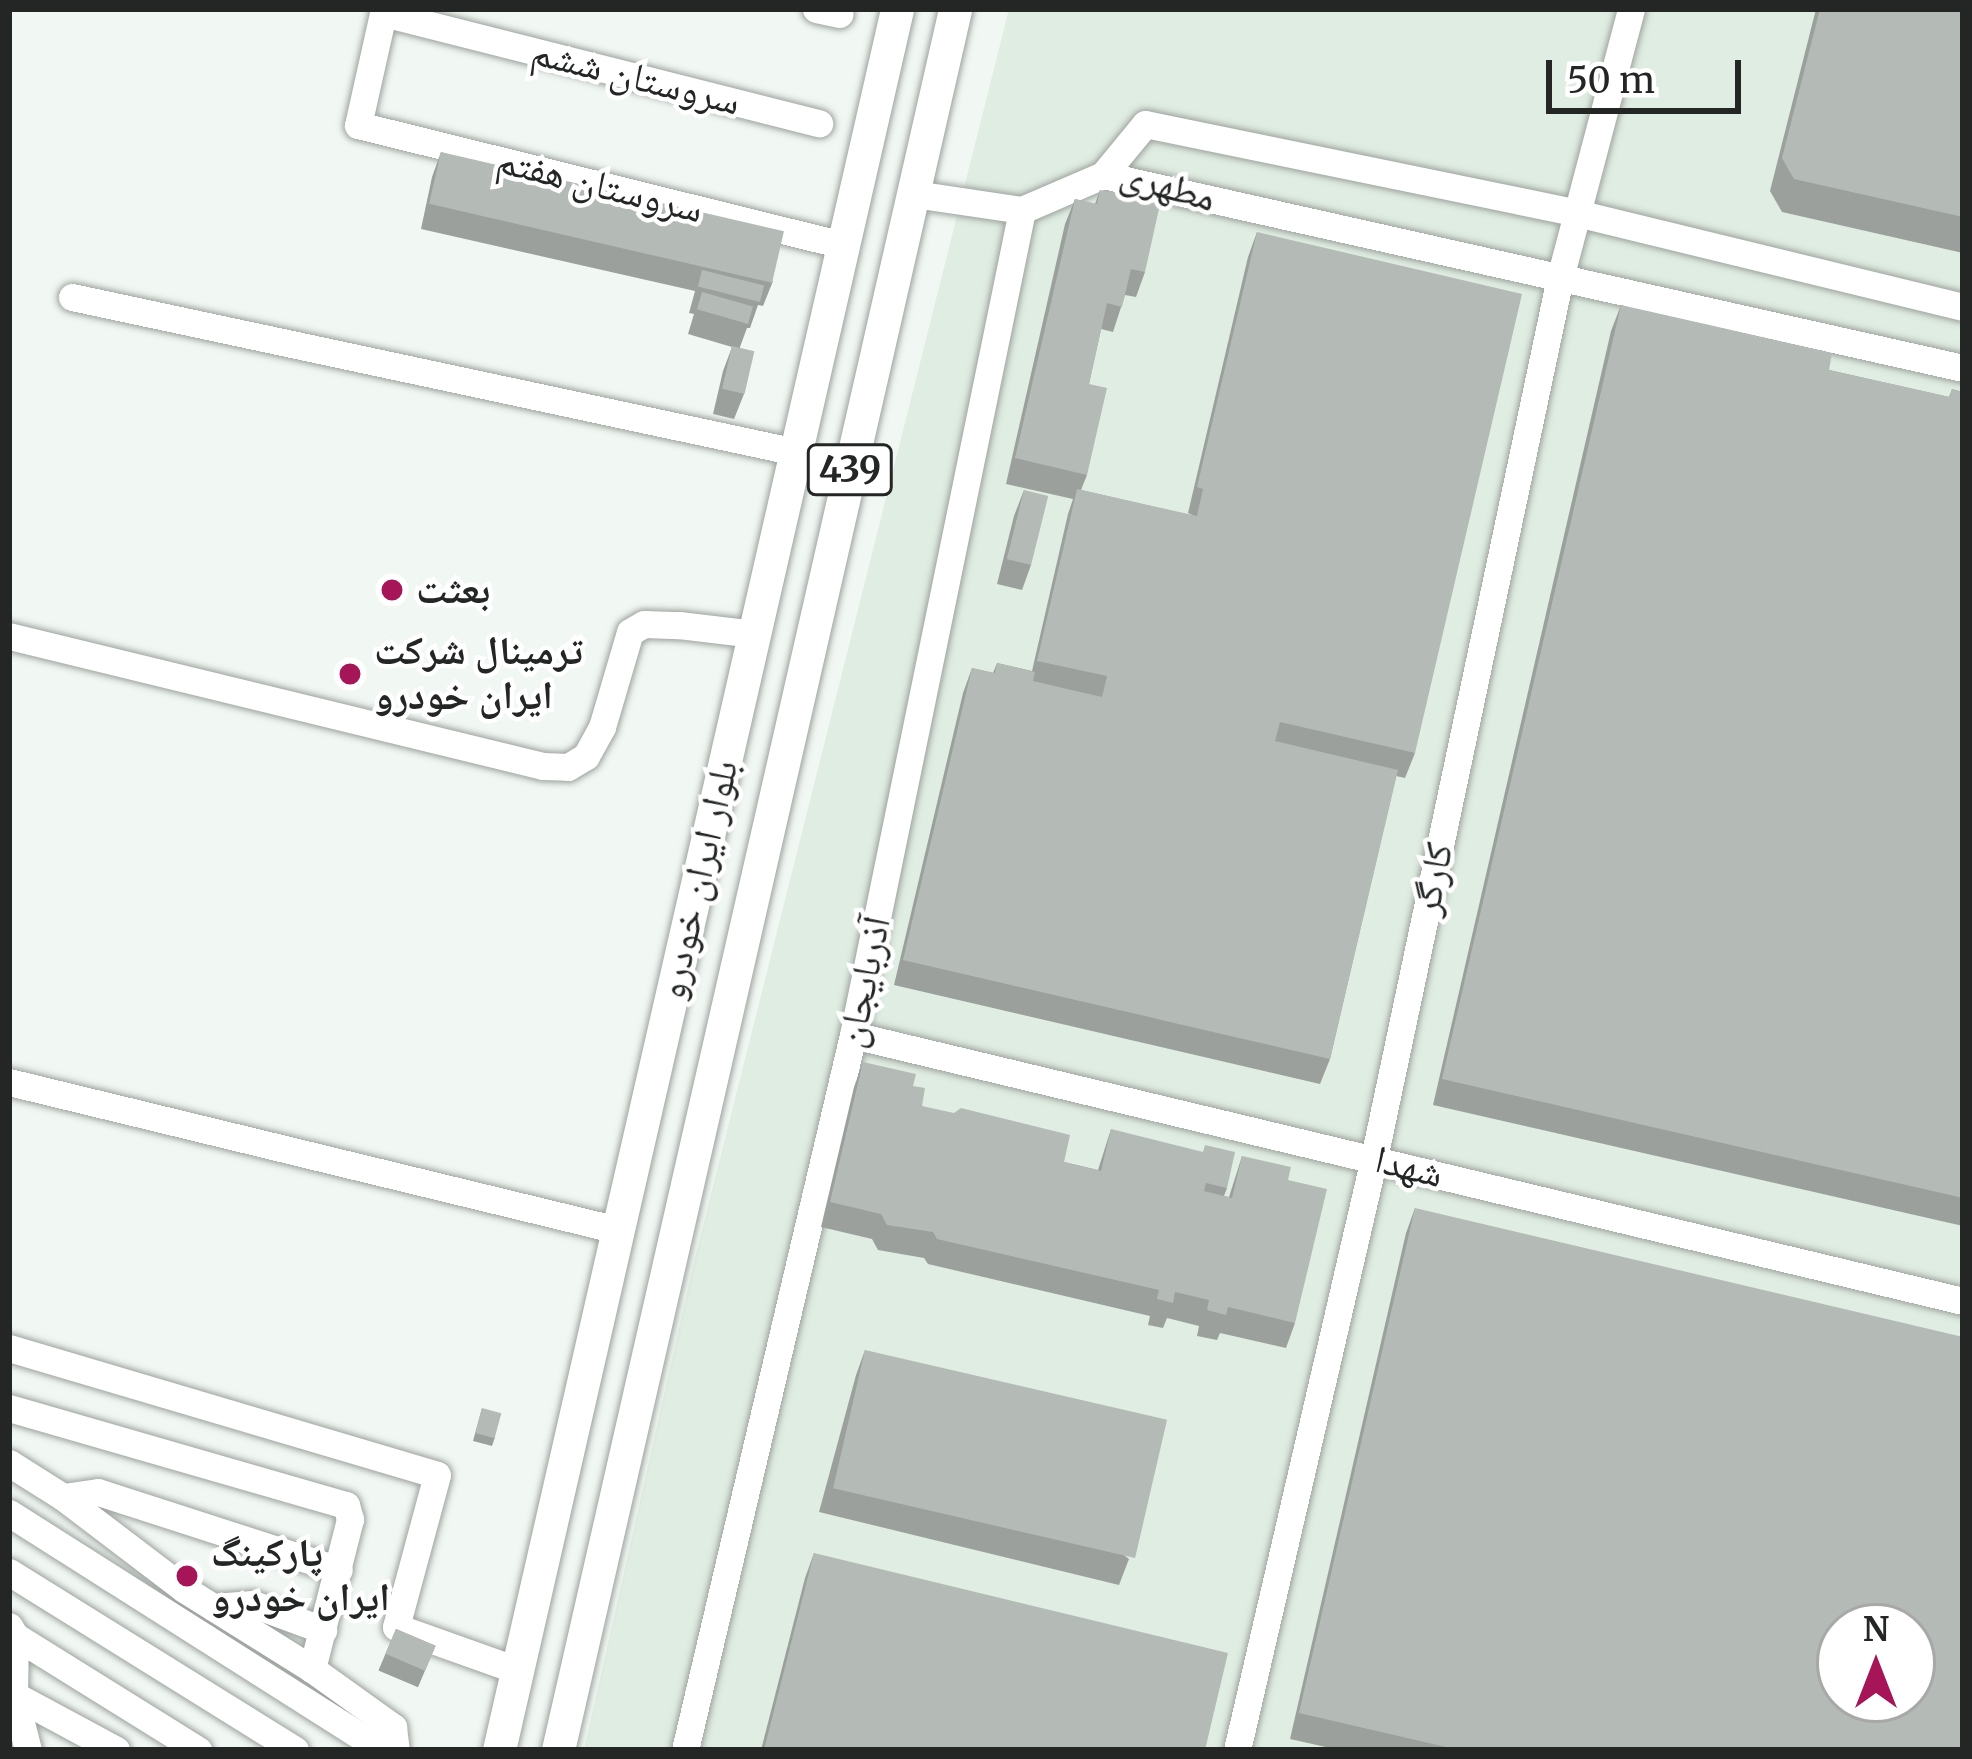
<!DOCTYPE html>
<html>
<head>
<meta charset="utf-8">
<style>
	body { margin:0 }
	#map { position:relative; width:1972px; height:1759px; overflow:hidden; background:#f1f7f2; font-family:Merriweather,"Noto Naskh Arabic",serif }
	div>[style] { position:absolute }
	[style*='--x'] { left:calc(var(--x)*1px); top:calc(var(--y)*1px); width:calc(var(--w)*1px); rotate:calc(var(--a)*1deg) }
	.built>* { inset:0; background:#e0ede2 }
	.roads { filter:drop-shadow(0 0 3px #9da39e) drop-shadow(0 0 3px #9da39e) }
	.minor>* { height:27px; margin:-13.5px; padding:0 13.5px; transform-origin:13.5px; border-radius:13.5px; background:#fff }
	.major>* { height:33px; margin:-16.5px; padding:0 16.5px; transform-origin:16.5px; border-radius:16.5px; background:#fff }
	.wall>* { inset:0; background:#9ba09c; transform-origin:0 0 }
	.building>* { inset:0; background:#b4bab5; transform-origin:0 0 }
	.dots>* { width:33px; height:33px; translate:-50% -50%; box-sizing:border-box; border:6px solid #fff; border-radius:50% }
	span { translate:-50% -50%; white-space:nowrap; text-align:center; line-height:1.15; -webkit-text-stroke:9px #fff; paint-order:stroke }
	.shield-label span { padding:3px 9px; background:#fff; border:3px solid; border-radius:9px; -webkit-text-stroke-width:0 }
	.shield-label { font-size:36px; color:#232624; font-weight:700 }
	.street-label { font-size:39px; color:#232624 }
	.poi-label { font-size:39px; color:#232624; font-weight:700 }
	.left { translate:0 -50%; text-align:left }
	.frame { position:absolute; inset:0; border:12px solid #232624; pointer-events:none }
	.north { position:absolute; left:1816px; top:1603px; width:120px; height:120px; box-sizing:border-box; background:#fff; border:3px solid #a7a8a7; border-radius:50%; rotate:0deg; font-size:33px; font-weight:700; line-height:48px; text-align:center; color:#232624 }
	.north::after { content:''; display:block; margin:auto; width:42px; height:54px; background:#a51557; clip-path:polygon(50% 0,100% 100%,50% 72%,0 100%) }
	.scale { position:absolute; left:1546px; top:60px; width:195px; height:54px; box-sizing:border-box; border:6px solid #232624; border-top:0; padding-left:15px; font-size:36px; line-height:42px; white-space:nowrap; color:#232624; -webkit-text-stroke:9px #fff; paint-order:stroke }
</style>
</head>
<body>
<div id="map">
	<div class="built">
		<i style="clip-path:polygon(evenodd,1009px 9px,1963px 9px,1963px 1750px,584px 1750px,693px 1266px,1009px 9px,1840px 1627px,1912px 1627px,1912px 1699px,1840px 1699px,1840px 1627px)"></i>
	</div>
	<div class="roads">
		<div class="minor">
			<i style="--x:384;--y:9;--w:119;--a:102.6"></i>
			<i style="--x:358;--y:125;--w:500;--a:13.9"></i>
			<i style="--x:816;--y:9;--w:24;--a:12"></i>
			<i style="--x:383;--y:13;--w:450;--a:14.2"></i>
			<i style="--x:1103;--y:175;--w:881;--a:12.65"></i>
			<i style="--x:1022;--y:210;--w:88;--a:-23.4"></i>
			<i style="--x:1103;--y:175;--w:66;--a:-50.5"></i>
			<i style="--x:1145;--y:124;--w:441;--a:11.6"></i>
			<i style="--x:1577;--y:213;--w:397;--a:13.7"></i>
			<i style="--x:72;--y:297;--w:740;--a:12.08"></i>
			<i style="--x:9;--y:636;--w:550;--a:13.68"></i>
			<i style="--x:543;--y:766;--w:25;--a:2"></i>
			<i style="--x:568;--y:767;--w:21;--a:-31"></i>
			<i style="--x:586;--y:756;--w:33;--a:-61"></i>
			<i style="--x:602;--y:727;--w:99;--a:-73.6"></i>
			<i style="--x:630;--y:632;--w:16;--a:-30"></i>
			<i style="--x:644;--y:624;--w:35;--a:2"></i>
			<i style="--x:679;--y:625;--w:76;--a:6.8"></i>
			<i style="--x:853;--y:1035;--w:1141;--a:13.48"></i>
			<i style="--x:9;--y:1082;--w:627;--a:13.66"></i>
			<i style="--x:9;--y:1348;--w:446;--a:16.5"></i>
			<i style="--x:437;--y:1475;--w:157;--a:105.1"></i>
			<i style="--x:396;--y:1627;--w:128;--a:19.6"></i>
			<i style="--x:9;--y:1408;--w:351;--a:16.1"></i>
			<i style="--x:346;--y:1505;--w:15;--a:74"></i>
			<i style="--x:350;--y:1519;--w:155;--a:104.2"></i>
			<i style="--x:9;--y:1463;--w:64;--a:32.2"></i>
			<i style="--x:63;--y:1497;--w:152;--a:37.2"></i>
			<i style="--x:184;--y:1589;--w:151;--a:32"></i>
			<i style="--x:312;--y:1669;--w:100;--a:35.6"></i>
			<i style="--x:393;--y:1727;--w:23;--a:83"></i>
			<i style="--x:63;--y:1497;--w:35;--a:-8"></i>
			<i style="--x:98;--y:1492;--w:253;--a:17.9"></i>
			<i style="--x:9;--y:1513;--w:442;--a:32.4"></i>
			<i style="--x:9;--y:1572;--w:337;--a:31.9"></i>
			<i style="--x:213;--y:1607;--w:40;--a:-4.3"></i>
			<i style="--x:253;--y:1604;--w:75;--a:20.4"></i>
			<i style="--x:9;--y:1626;--w:12;--a:59"></i>
			<i style="--x:15;--y:1636;--w:59;--a:91"></i>
			<i style="--x:14;--y:1695;--w:57;--a:75.7"></i>
			<i style="--x:15;--y:1636;--w:216;--a:31.9"></i>
			<i style="--x:14;--y:1695;--w:116;--a:28.3"></i>
			<i style="--x:685;--y:1750;--w:734;--a:-76.78"></i>
			<i style="--x:853;--y:1035;--w:842;--a:-78.42"></i>
			<i style="--x:1022;--y:210;--w:110;--a:-171.6"></i>
			<i style="--x:1237;--y:1750;--w:608;--a:-76.97"></i>
			<i style="--x:1374;--y:1158;--w:899;--a:-78.07"></i>
			<i style="--x:1560;--y:278;--w:278;--a:-75.2"></i>
		</div>
		<div class="major">
			<i style="--x:499;--y:1750;--w:1786;--a:-77.12"></i>
			<i style="--x:558;--y:1750;--w:1786;--a:-77.15"></i>
		</div>
	</div>
	<div class="wall">
		<i style="clip-path:polygon(1816px 9px,1963px 9px,1963px 253px,1782px 212px,1770px 191px)"></i>
		<i style="clip-path:polygon(441px 152px,773px 281px,763px 306px,758px 305px,750px 328px,747px 328px,740px 347px,744px 394px,734px 419px,713px 414px,723px 371px,732px 347px,688px 334px,694px 314px,689px 313px,695px 291px,421px 229px,432px 177px)"></i>
		<i style="clip-path:polygon(1100px 190px,1145px 272px,1136px 297px,1125px 295px,1113px 332px,1101px 329px,1089px 384px,1087px 475px,1081px 490px,1194px 516px,1188px 513px,1248px 257px,1257px 232px,1415px 753px,1405px 778px,1396px 776px,1330px 1059px,1320px 1084px,894px 985px,963px 693px,972px 668px,993px 673px,997px 663px,1032px 671px,1068px 514px,1073px 499px,1006px 484px,1065px 224px,1075px 199px,1095px 204px)"></i>
		<i style="clip-path:polygon(1621px 305px,1829px 370px,1949px 397px,1952px 389px,1963px 392px,1963px 1226px,1433px 1105px,1611px 331px)"></i>
		<i style="clip-path:polygon(1024px 490px,1031px 565px,1022px 590px,997px 584px,1014px 516px)"></i>
		<i style="clip-path:polygon(863px 1062px,913px 1086px,922px 1106px,1064px 1162px,1098px 1170px,1111px 1129px,1227px 1188px,1224px 1196px,1229px 1197px,1242px 1156px,1288px 1180px,1295px 1323px,1286px 1348px,1220px 1333px,1217px 1340px,1197px 1336px,1199px 1326px,1167px 1318px,1163px 1328px,1148px 1325px,1150px 1316px,928px 1264px,924px 1258px,878px 1250px,872px 1239px,821px 1227px,854px 1087px)"></i>
		<i style="clip-path:polygon(1415px 1208px,1963px 1750px,1339px 1750px,1290px 1739px,1406px 1233px)"></i>
		<i style="clip-path:polygon(865px 1350px,1129px 1559px,1119px 1585px,819px 1512px,856px 1375px)"></i>
		<i style="clip-path:polygon(482px 1408px,495px 1437px,492px 1446px,473px 1441px)"></i>
		<i style="clip-path:polygon(814px 1553px,1205px 1750px,761px 1750px,805px 1578px)"></i>
		<i style="left:396px;top:1629px;width:43px;height:45px;rotate:23deg"></i>
	</div>
	<div class="building">
		<i style="clip-path:polygon(1820px 9px,1963px 9px,1963px 217px,1794px 179px,1782px 158px)"></i>
		<i style="left:441px;top:152px;width:352px;height:53px;rotate:13deg"></i>
		<i style="clip-path:polygon(1100px 190px,1160px 204px,1145px 272px,1131px 269px,1122px 307px,1107px 303px,1089px 384px,1107px 388px,1087px 475px,1015px 458px,1075px 199px,1097px 204px)"></i>
		<i style="clip-path:polygon(1257px 232px,1522px 294px,1415px 753px,1280px 722px,1275px 741px,1398px 770px,1330px 1059px,903px 960px,972px 668px,995px 673px,997px 663px,1035px 672px,1033px 681px,1102px 697px,1107px 676px,1037px 661px,1077px 489px,1197px 516px,1203px 489px,1197px 487px)"></i>
		<i style="left:702px;top:270px;width:64px;height:17px;rotate:14deg"></i>
		<i style="left:702px;top:292px;width:53px;height:18px;rotate:16deg"></i>
		<i style="clip-path:polygon(1621px 305px,1832px 353px,1829px 370px,1950px 397px,1952px 389px,1963px 392px,1963px 1198px,1442px 1079px)"></i>
		<i style="left:732px;top:346px;width:23px;height:44px;rotate:13deg"></i>
		<i style="left:1024px;top:490px;width:25px;height:71px;rotate:14deg"></i>
		<i style="clip-path:polygon(863px 1062px,916px 1074px,913px 1086px,925px 1088px,922px 1106px,954px 1113px,961px 1108px,1070px 1135px,1064px 1162px,1101px 1171px,1111px 1129px,1203px 1152px,1205px 1145px,1235px 1152px,1227px 1188px,1206px 1183px,1204px 1191px,1232px 1198px,1242px 1156px,1291px 1167px,1288px 1180px,1327px 1189px,1295px 1323px,1228px 1307px,1226px 1315px,1207px 1310px,1209px 1300px,1175px 1292px,1173px 1303px,1157px 1299px,1159px 1290px,937px 1239px,933px 1232px,887px 1225px,881px 1214px,830px 1202px)"></i>
		<i style="clip-path:polygon(evenodd,1415px 1208px,1963px 1337px,1963px 1750px,1459px 1750px,1299px 1713px,1415px 1208px,1840px 1627px,1912px 1627px,1912px 1699px,1840px 1699px,1840px 1627px)"></i>
		<i style="left:865px;top:1350px;width:310px;height:142px;rotate:13deg"></i>
		<i style="left:482px;top:1408px;width:20px;height:26px;rotate:15deg"></i>
		<i style="clip-path:polygon(814px 1553px,1228px 1653px,1205px 1750px,764px 1750px)"></i>
		<i style="left:396px;top:1629px;width:43px;height:27px;rotate:23deg"></i>
	</div>
	<div class="dots">
		<i style="left:392px;top:590px;background:#a51557"></i>
		<i style="left:350px;top:674px;background:#a51557"></i>
		<i style="left:187px;top:1576px;background:#a51557"></i>
	</div>
	<div class="shield-label">
		<span style="left:850px;top:470px">439</span>
	</div>
	<div class="street-label">
		<span style="left:636px;top:77px;rotate:14deg">سروستان ششم</span>
		<span style="left:600px;top:185px;rotate:14deg">سروستان هفتم</span>
		<span style="left:1168px;top:186px;rotate:16deg">مطهری</span>
		<span style="left:1433px;top:879px;rotate:-78deg">کارگر</span>
		<span style="left:698px;top:880px;rotate:-77deg">بلوار ایران خودرو</span>
		<span style="left:864px;top:982px;rotate:-78deg">آذربایجان</span>
		<span style="left:1409px;top:1167px;rotate:14deg">شهدا</span>
	</div>
	<div class="poi-label">
		<span class="left" style="left:416px;top:590px">بعثت</span>
		<span class="left" style="left:374px;top:674px">ترمینال شرکت<br>ایران خودرو</span>
		<span class="left" style="left:211px;top:1576px">پارکینگ<br>ایران خودرو</span>
	</div>
	<div class="frame"></div>
	<div class="north">N</div>
	<div class="scale">50 m</div>
</div>
</body>
</html>
